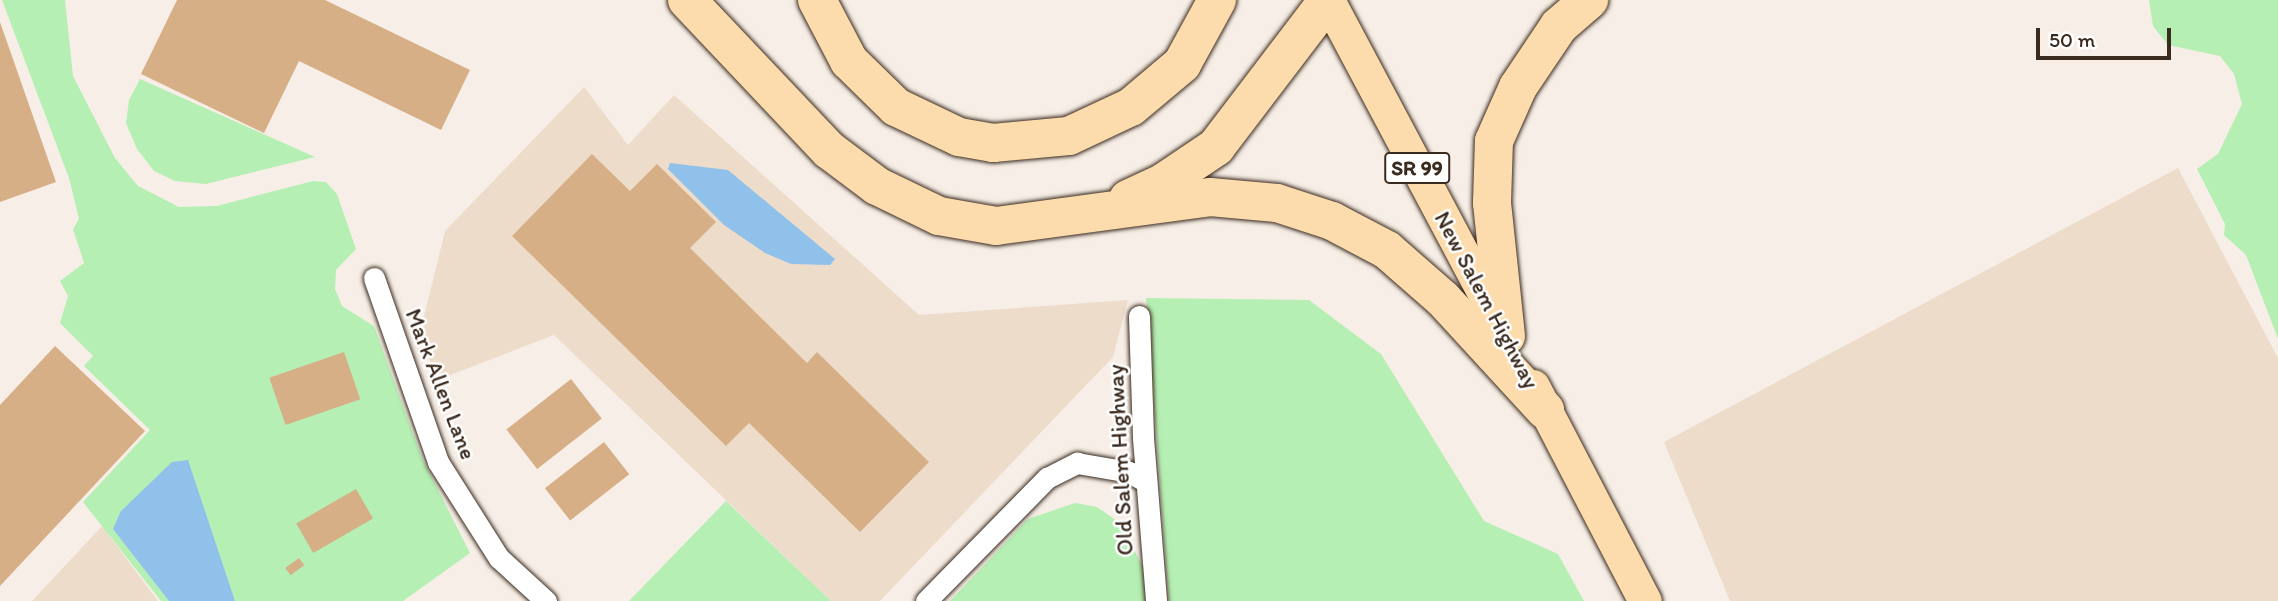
<!DOCTYPE html>
<html>
<head>
<meta charset="utf-8">
<style>
	body { margin:0 }
	#map { position:relative; width:2278px; height:601px; overflow:hidden; background:#f7efe7; font-family:Itim,sans-serif }
	div>[style] { position:absolute }
	[style*='--x'] { left:calc(var(--x)*1px); top:calc(var(--y)*1px); width:calc(var(--w)*1px); rotate:calc(var(--a)*1deg) }
	.built>* { inset:0; background:#eddcca }
	.green>* { inset:0; background:#b5efb3 }
	.water>* { inset:0; background:#8fc1eb }
	.building>* { inset:0; background:#d6af87; transform-origin:0 0 }
	.roads { filter:drop-shadow(0 0 2px #3b2a1e) drop-shadow(0 0 2px #3b2a1e) }
	.minor>* { height:21px; margin:-10.5px; padding:0 10.5px; transform-origin:10.5px; border-radius:10.5px; background:#fff }
	.primary>* { height:33px; margin:-16.5px; padding:0 16.5px; transform-origin:16.5px; border-radius:16.5px; background:#fcdcac }
	.motorway>* { height:38px; margin:-19px; padding:0 19px; transform-origin:19px; border-radius:19px; background:#fcdcac }
	span { translate:-50% -50%; white-space:nowrap; text-align:center; line-height:1.15; -webkit-text-stroke:5px #fff; paint-order:stroke }
	.shield-label span { padding:2px 5px; background:#fff; border:2px solid; border-radius:5px; -webkit-text-stroke-width:0 }
	.shield-label { font-size:21px; color:#3b2a1e; font-weight:700 }
	.street-label { font-size:23px; color:#3b2a1e }
	.scale { position:absolute; left:2036px; top:28px; width:135px; height:32px; box-sizing:border-box; border:4px solid #3b2a1e; border-top:0; padding-left:9px; font-size:21px; line-height:24px; white-space:nowrap; color:#3b2a1e; -webkit-text-stroke:5px #fff; paint-order:stroke }
</style>
</head>
<body>
<div id="map">
	<div class="built">
		<i style="clip-path:polygon(584px 87px,628px 145px,674px 95px,919px 315px,1128px 300px,1113px 357px,880px 601px,831px 601px,554px 335px,435px 381px,421px 329px,445px 231px)"></i>
		<i style="clip-path:polygon(2178px 168px,2278px 358px,2278px 601px,1730px 601px,1664px 442px)"></i>
		<i style="clip-path:polygon(102px 526px,158px 601px,32px 601px)"></i>
	</div>
	<div class="green">
		<i style="clip-path:polygon(2px 0,65px 0,73px 76px,115px 158px,138px 186px,179px 207px,217px 206px,313px 181px,326px 182px,337px 194px,356px 249px,336px 270px,335px 289px,342px 306px,374px 326px,422px 458px,470px 553px,403px 601px,161px 601px,83px 502px,150px 430px,84px 366px,93px 356px,60px 323px,68px 296px,60px 281px,84px 263px,73px 229px,79px 219px,69px 178px)"></i>
		<i style="clip-path:polygon(2149px 0,2278px 0,2278px 339px,2246px 255px,2224px 235px,2225px 224px,2197px 169px,2218px 154px,2242px 104px,2234px 74px,2220px 56px,2168px 45px,2153px 26px)"></i>
		<i style="clip-path:polygon(140px 79px,315px 157px,206px 184px,175px 181px,154px 171px,137px 149px,126px 123px,129px 100px)"></i>
		<i style="clip-path:polygon(1146px 298px,1309px 300px,1381px 354px,1484px 521px,1558px 554px,1584px 601px,1169px 601px)"></i>
		<i style="clip-path:polygon(726px 501px,831px 601px,629px 601px)"></i>
		<i style="clip-path:polygon(1075px 503px,1097px 507px,1120px 523px,1144px 569px,1147px 601px,950px 601px,1028px 519px)"></i>
	</div>
	<div class="water">
		<i style="clip-path:polygon(670px 163px,728px 170px,835px 259px,830px 265px,791px 264px,765px 253px,724px 225px,668px 169px)"></i>
		<i style="clip-path:polygon(188px 460px,235px 601px,169px 601px,113px 529px,121px 511px,172px 462px)"></i>
	</div>
	<div class="building">
		<i style="clip-path:polygon(177px 0,325px 0,470px 70px,441px 130px,299px 61px,264px 133px,141px 74px)"></i>
		<i style="clip-path:polygon(0 22px,56px 182px,0 202px)"></i>
		<i style="clip-path:polygon(592px 154px,630px 191px,657px 164px,716px 222px,690px 248px,807px 363px,817px 352px,929px 462px,860px 532px,749px 423px,726px 446px,512px 236px)"></i>
		<i style="clip-path:polygon(55px 346px,145px 431px,0 586px,0 405px)"></i>
		<i style="left:344px;top:352px;width:50px;height:79px;rotate:71deg"></i>
		<i style="left:571px;top:379px;width:50px;height:82px;rotate:52deg"></i>
		<i style="left:604px;top:442px;width:41px;height:75px;rotate:52deg"></i>
		<i style="left:356px;top:489px;width:34px;height:69px;rotate:60deg"></i>
		<i style="left:299px;top:558px;width:9px;height:17px;rotate:54deg"></i>
	</div>
	<div class="roads">
		<div class="minor">
			<i style="--x:374;--y:278;--w:195;--a:70.8"></i>
			<i style="--x:438;--y:462;--w:114;--a:57.6"></i>
			<i style="--x:499;--y:558;--w:64;--a:42.5"></i>
			<i style="--x:1139;--y:316;--w:122;--a:88.1"></i>
			<i style="--x:1143;--y:438;--w:164;--a:85.4"></i>
			<i style="--x:926;--y:601;--w:173;--a:-45.5"></i>
			<i style="--x:1047;--y:478;--w:34;--a:-27"></i>
			<i style="--x:1077;--y:463;--w:53;--a:9.8"></i>
			<i style="--x:1129;--y:472;--w:20;--a:30"></i>
		</div>
		<div class="primary">
			<i style="--x:1328;--y:0;--w:373;--a:62"></i>
			<i style="--x:1533;--y:386;--w:242;--a:62.5"></i>
		</div>
		<div class="motorway">
			<i style="--x:687;--y:0;--w:207;--a:46.6"></i>
			<i style="--x:829;--y:150;--w:60;--a:36.9"></i>
			<i style="--x:877;--y:186;--w:69;--a:25.8"></i>
			<i style="--x:939;--y:216;--w:58;--a:10"></i>
			<i style="--x:996;--y:226;--w:216;--a:-7.7"></i>
			<i style="--x:1210;--y:197;--w:67;--a:5.1"></i>
			<i style="--x:1277;--y:203;--w:58;--a:18.1"></i>
			<i style="--x:1332;--y:221;--w:62;--a:27.8"></i>
			<i style="--x:1387;--y:250;--w:74;--a:41.2"></i>
			<i style="--x:1443;--y:299;--w:151;--a:47.4"></i>
			<i style="--x:817;--y:0;--w:69;--a:62.3"></i>
			<i style="--x:849;--y:61;--w:66;--a:44.4"></i>
			<i style="--x:896;--y:107;--w:70;--a:25.5"></i>
			<i style="--x:959;--y:137;--w:35;--a:10"></i>
			<i style="--x:993;--y:143;--w:76;--a:-5.3"></i>
			<i style="--x:1069;--y:136;--w:68;--a:-25.1"></i>
			<i style="--x:1131;--y:107;--w:67;--a:-40.1"></i>
			<i style="--x:1182;--y:64;--w:73;--a:-61.3"></i>
			<i style="--x:1128;--y:199;--w:40;--a:-25"></i>
			<i style="--x:1164;--y:182;--w:63;--a:-33.9"></i>
			<i style="--x:1216;--y:147;--w:185;--a:-52.7"></i>
			<i style="--x:1506;--y:336;--w:134;--a:-96"></i>
			<i style="--x:1492;--y:203;--w:62;--a:-88.2"></i>
			<i style="--x:1494;--y:141;--w:59;--a:-66"></i>
			<i style="--x:1518;--y:87;--w:73;--a:-56.1"></i>
			<i style="--x:1559;--y:26;--w:40;--a:-41"></i>
		</div>
	</div>
	<div class="shield-label">
		<span style="left:1417px;top:168px">SR 99</span>
	</div>
	<div class="street-label">
		<span style="left:1487px;top:300px;rotate:62deg">New Salem Highway</span>
		<span style="left:441px;top:384px;rotate:69deg">Mark Allen Lane</span>
		<span style="left:1120px;top:460px;rotate:-93deg">Old Salem Highway</span>
	</div>
	<div class="scale">50 m</div>
</div>
</body>
</html>
